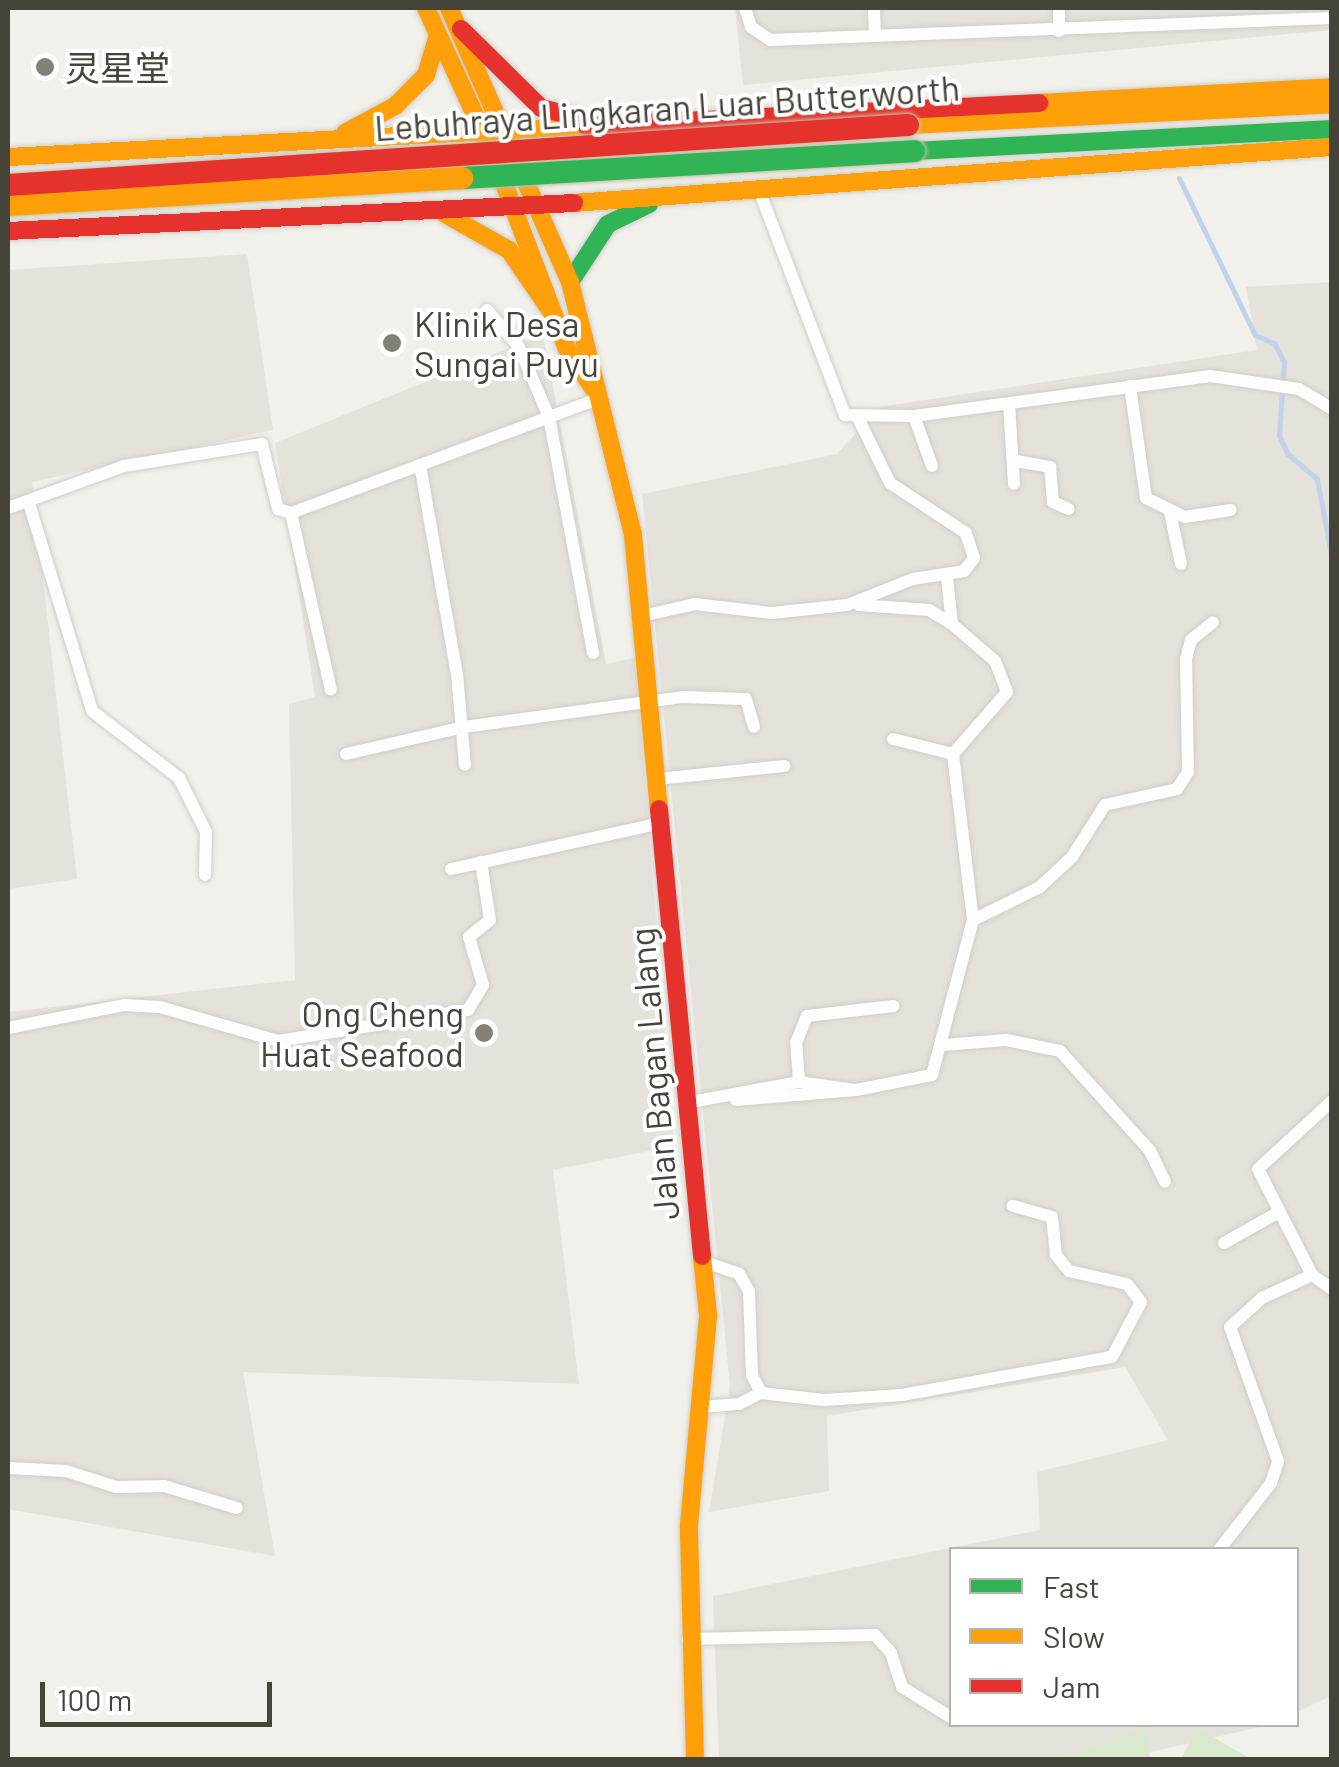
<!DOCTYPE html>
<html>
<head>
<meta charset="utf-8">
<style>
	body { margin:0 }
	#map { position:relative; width:1339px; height:1767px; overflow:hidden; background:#f1f0eb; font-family:Barlow,"Noto Sans SC",sans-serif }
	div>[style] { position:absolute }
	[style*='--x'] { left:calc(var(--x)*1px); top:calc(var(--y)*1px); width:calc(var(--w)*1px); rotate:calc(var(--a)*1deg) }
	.residential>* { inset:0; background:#e4e2da }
	.green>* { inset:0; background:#dae9ce }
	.stream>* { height:5px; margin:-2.5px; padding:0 2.5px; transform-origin:2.5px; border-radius:2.5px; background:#c0d3ea }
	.roads { filter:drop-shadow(0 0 2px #cfcec9) drop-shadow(0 0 2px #cfcec9) }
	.street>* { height:12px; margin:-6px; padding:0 6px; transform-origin:6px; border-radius:6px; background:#fdfdfc }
	.fast>* { height:18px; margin:-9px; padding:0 9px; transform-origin:9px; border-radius:9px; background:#30b455 }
	.slow>* { height:18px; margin:-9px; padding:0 9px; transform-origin:9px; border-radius:9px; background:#ff9f0a }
	.jam>* { height:18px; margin:-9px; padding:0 9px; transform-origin:9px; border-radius:9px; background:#e5322d }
	.bridges { filter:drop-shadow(0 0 2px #c6c0a9) drop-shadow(0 0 2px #c6c0a9) }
	.fast-bridge>* { height:22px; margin:-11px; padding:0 11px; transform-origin:11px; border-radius:11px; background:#30b455 }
	.slow-bridge>* { height:22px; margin:-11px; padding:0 11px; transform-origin:11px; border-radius:11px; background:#ff9f0a }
	.jam-bridge>* { height:22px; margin:-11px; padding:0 11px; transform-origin:11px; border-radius:11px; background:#e5322d }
	.dots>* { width:28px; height:28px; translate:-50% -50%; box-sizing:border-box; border:5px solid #fff; border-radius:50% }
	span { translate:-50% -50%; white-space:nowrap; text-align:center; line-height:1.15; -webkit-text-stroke:8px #fff; paint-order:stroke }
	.poi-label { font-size:35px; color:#464338 }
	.left { translate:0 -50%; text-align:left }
	.right { translate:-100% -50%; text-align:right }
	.street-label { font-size:35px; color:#464338 }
	.frame { position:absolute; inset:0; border:10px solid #464338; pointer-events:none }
	.legend { position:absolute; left:949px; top:1547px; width:350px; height:180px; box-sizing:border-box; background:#fff; border:2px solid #b5b4af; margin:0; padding:12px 18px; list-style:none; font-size:30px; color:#464338 }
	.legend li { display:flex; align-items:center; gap:20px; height:50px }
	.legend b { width:50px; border:2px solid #b5b4af }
	.scale { position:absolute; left:40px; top:1682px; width:232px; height:45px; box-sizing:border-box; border:5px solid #464338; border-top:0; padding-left:12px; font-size:30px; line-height:35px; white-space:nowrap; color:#464338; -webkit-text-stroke:8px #fff; paint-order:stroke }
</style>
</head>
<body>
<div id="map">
	<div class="residential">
		<i style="clip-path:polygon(735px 8px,1331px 8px,1332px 30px,743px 85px)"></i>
		<i style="clip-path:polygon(247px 254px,273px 430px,32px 482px,77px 879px,8px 889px,8px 270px)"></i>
		<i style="clip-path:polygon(1331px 282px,1331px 1696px,1297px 1712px,1296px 1550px,952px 1550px,952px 1724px,1268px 1725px,1121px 1759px,719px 1759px,713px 1596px,1040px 1530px,1037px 1472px,1168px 1440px,1125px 1367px,827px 1416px,829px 1491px,709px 1512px,730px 1386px,642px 494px,837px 454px,879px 407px,1257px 350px,1246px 287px)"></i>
		<i style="clip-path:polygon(543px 334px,606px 664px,635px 658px,674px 1146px,553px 1170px,579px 1384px,243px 1372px,275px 1556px,8px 1509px,8px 1012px,295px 980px,289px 704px,315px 697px,275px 443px)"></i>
	</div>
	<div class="green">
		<i style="clip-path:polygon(1145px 1727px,1150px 1759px,1061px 1759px)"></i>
		<i style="clip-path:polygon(1197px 1728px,1251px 1759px,1155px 1759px,1182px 1757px)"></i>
	</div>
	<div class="stream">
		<i style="--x:1179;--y:178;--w:174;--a:64.2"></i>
		<i style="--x:1255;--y:335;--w:21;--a:23"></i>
		<i style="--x:1274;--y:343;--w:21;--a:62"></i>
		<i style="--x:1284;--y:362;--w:73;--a:93.9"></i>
		<i style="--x:1279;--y:435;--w:20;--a:66"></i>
		<i style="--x:1287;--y:453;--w:40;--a:41"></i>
		<i style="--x:1317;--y:479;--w:81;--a:79.4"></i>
	</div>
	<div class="roads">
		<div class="street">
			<i style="--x:745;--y:8;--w:20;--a:72"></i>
			<i style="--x:751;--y:27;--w:23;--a:34"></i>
			<i style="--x:770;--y:40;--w:562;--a:-2.24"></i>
			<i style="--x:874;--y:8;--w:27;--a:88"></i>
			<i style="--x:1059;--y:8;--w:23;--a:90"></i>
			<i style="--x:759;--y:190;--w:241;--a:69.1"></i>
			<i style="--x:845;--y:415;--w:69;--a:0.8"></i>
			<i style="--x:914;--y:416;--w:299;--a:-7.7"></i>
			<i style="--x:1210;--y:376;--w:90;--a:8.3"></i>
			<i style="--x:1299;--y:389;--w:39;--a:31"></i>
			<i style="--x:487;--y:310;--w:49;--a:49.1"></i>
			<i style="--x:519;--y:347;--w:76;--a:66.8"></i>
			<i style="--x:549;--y:417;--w:240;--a:79.4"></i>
			<i style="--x:1130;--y:386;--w:113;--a:81.9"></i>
			<i style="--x:1146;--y:498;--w:43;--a:26"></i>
			<i style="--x:1185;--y:517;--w:46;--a:-8.8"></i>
			<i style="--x:1009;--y:404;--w:80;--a:86.4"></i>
			<i style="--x:914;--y:416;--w:53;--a:70.2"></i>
			<i style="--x:1016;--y:461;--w:35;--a:10"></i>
			<i style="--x:1050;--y:467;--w:35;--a:85"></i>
			<i style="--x:1053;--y:502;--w:17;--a:24"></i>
			<i style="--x:420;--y:465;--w:212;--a:80"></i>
			<i style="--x:457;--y:674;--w:91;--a:85"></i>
			<i style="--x:29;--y:503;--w:217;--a:73.1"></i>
			<i style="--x:92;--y:711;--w:110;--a:37.6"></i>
			<i style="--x:179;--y:778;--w:60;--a:63.4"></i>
			<i style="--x:206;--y:832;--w:43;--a:91.3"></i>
			<i style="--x:8;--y:508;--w:123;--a:-19.9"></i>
			<i style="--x:124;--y:466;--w:140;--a:-9.1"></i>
			<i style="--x:262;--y:444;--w:67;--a:76.2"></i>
			<i style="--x:278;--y:509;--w:14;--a:17"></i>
			<i style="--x:1170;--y:512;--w:53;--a:78.1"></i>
			<i style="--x:291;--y:513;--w:327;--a:-20.4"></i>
			<i style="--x:291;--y:513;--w:181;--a:77.3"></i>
			<i style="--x:859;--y:605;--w:70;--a:4.1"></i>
			<i style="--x:929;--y:610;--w:27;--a:31"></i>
			<i style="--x:642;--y:616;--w:54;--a:-12.8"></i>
			<i style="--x:695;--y:604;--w:78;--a:6.7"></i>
			<i style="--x:772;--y:613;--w:75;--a:-6.1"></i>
			<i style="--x:847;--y:605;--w:71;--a:-21.5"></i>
			<i style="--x:913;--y:579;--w:52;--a:-8.9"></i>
			<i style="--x:964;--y:571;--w:16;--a:-52"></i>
			<i style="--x:974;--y:558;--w:26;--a:-108"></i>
			<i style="--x:966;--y:533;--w:91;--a:-146.7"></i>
			<i style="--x:890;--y:483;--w:70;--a:-116.2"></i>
			<i style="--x:893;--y:739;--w:62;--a:14"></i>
			<i style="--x:346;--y:754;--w:121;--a:-12.9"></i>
			<i style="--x:464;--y:727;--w:220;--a:-7.8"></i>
			<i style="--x:682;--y:697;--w:64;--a:1.8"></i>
			<i style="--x:746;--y:699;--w:29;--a:74"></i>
			<i style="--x:657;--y:779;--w:128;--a:-5.8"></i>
			<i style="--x:451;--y:869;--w:216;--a:-12.3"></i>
			<i style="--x:973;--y:920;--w:75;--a:-26.2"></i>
			<i style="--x:1040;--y:887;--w:44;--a:-43.2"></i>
			<i style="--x:1072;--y:857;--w:62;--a:-57.6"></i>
			<i style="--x:1105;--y:805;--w:74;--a:-12.5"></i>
			<i style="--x:1177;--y:789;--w:20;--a:-57"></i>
			<i style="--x:1188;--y:772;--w:113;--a:-91"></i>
			<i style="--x:1186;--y:659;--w:20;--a:-75"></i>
			<i style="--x:1191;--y:640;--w:28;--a:-39"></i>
			<i style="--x:8;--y:1028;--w:118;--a:-11.2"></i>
			<i style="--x:124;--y:1005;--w:36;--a:3"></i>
			<i style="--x:160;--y:1007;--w:123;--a:16.1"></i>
			<i style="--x:278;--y:1041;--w:193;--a:-9.3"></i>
			<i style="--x:468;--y:1010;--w:29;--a:-59"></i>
			<i style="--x:483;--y:985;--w:50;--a:-106.3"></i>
			<i style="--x:469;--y:937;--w:27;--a:-39"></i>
			<i style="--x:490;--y:920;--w:59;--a:-98.8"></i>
			<i style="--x:943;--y:1045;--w:63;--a:-4.5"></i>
			<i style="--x:1006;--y:1040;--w:55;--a:11.5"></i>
			<i style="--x:1060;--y:1051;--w:135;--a:48"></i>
			<i style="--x:1150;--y:1151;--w:34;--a:64"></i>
			<i style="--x:799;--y:1082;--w:39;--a:-94"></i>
			<i style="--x:796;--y:1043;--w:29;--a:-68"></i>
			<i style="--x:807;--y:1016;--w:87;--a:-6.6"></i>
			<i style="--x:736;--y:1100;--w:120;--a:-4.8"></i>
			<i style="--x:1332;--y:1101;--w:100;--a:137.4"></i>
			<i style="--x:1258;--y:1169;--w:119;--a:63"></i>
			<i style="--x:1312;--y:1275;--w:24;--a:35"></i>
			<i style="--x:691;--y:1102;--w:110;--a:-10.5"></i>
			<i style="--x:799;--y:1082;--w:58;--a:8"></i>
			<i style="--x:856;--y:1090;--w:77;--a:-11.2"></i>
			<i style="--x:932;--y:1075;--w:160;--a:-75.2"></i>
			<i style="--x:973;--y:920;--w:167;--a:-96.9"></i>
			<i style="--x:953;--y:754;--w:82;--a:-48.9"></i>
			<i style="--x:1007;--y:692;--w:33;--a:-111"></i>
			<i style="--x:995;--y:661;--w:57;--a:-139.3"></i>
			<i style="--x:952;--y:624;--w:47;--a:-96.1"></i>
			<i style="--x:1224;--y:1243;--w:63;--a:-29.4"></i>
			<i style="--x:705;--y:1262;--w:36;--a:19"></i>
			<i style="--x:739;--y:1274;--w:20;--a:60"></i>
			<i style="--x:749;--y:1291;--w:84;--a:88"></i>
			<i style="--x:752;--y:1375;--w:20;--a:63"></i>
			<i style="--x:703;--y:1407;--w:36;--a:-5"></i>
			<i style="--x:739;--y:1404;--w:25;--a:-27"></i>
			<i style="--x:761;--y:1393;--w:63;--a:6.3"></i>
			<i style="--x:824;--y:1400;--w:78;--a:-3.7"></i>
			<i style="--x:902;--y:1395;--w:213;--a:-10.3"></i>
			<i style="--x:1112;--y:1357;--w:62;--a:-62.2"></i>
			<i style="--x:1141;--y:1302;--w:23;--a:-128"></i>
			<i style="--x:1127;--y:1284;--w:59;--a:-167.4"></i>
			<i style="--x:1069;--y:1271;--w:21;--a:-129"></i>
			<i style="--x:1056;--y:1255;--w:38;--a:-96"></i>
			<i style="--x:1052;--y:1217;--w:41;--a:-164.2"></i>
			<i style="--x:8;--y:1468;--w:58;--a:3"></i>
			<i style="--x:66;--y:1471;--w:52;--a:17.7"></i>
			<i style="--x:116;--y:1487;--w:48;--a:-1.2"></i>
			<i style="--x:164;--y:1486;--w:76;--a:16.8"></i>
			<i style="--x:1219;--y:1550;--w:85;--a:-52.2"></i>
			<i style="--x:1271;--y:1483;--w:23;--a:-72"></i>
			<i style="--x:1278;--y:1461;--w:142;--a:-109.7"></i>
			<i style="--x:1230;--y:1327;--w:43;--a:-42.2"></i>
			<i style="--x:1262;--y:1298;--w:55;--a:-24.7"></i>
			<i style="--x:688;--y:1639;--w:187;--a:-1.2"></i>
			<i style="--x:875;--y:1635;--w:24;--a:48"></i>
			<i style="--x:891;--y:1653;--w:36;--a:72"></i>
			<i style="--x:902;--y:1687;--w:59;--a:31.8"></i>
		</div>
		<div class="fast">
			<i style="--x:914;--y:151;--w:419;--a:-3"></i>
			<i style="--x:570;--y:282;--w:69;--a:-56.8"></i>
			<i style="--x:608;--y:224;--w:46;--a:-26"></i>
		</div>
		<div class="slow">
			<i style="--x:426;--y:8;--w:146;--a:65.4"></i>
			<i style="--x:449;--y:8;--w:300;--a:66.2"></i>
			<i style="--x:570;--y:282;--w:261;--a:76"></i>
			<i style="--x:633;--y:535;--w:275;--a:84.6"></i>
			<i style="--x:1039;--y:103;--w:293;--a:-3.1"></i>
			<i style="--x:908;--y:125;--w:425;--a:-2.8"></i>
			<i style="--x:345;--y:133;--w:57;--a:-28.4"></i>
			<i style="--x:395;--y:106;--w:44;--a:-45"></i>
			<i style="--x:426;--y:75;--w:42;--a:-73.3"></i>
			<i style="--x:8;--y:157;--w:579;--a:-3.07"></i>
			<i style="--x:497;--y:165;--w:197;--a:69.2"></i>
			<i style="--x:567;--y:349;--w:47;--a:56.3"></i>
			<i style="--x:574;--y:203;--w:760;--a:-4.23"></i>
			<i style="--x:445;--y:214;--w:73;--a:29.4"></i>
			<i style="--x:509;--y:250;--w:78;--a:55.5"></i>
			<i style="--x:695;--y:1760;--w:235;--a:-91.5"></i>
			<i style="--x:689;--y:1525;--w:211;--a:-84.8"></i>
			<i style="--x:708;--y:1315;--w:59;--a:-95.8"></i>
		</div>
		<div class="jam">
			<i style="--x:461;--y:29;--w:112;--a:44.6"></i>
			<i style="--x:541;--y:108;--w:33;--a:14"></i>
			<i style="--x:586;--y:126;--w:454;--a:-2.9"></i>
			<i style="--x:8;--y:231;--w:567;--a:-2.83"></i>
			<i style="--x:659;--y:809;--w:449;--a:84.5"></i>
		</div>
	</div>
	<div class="bridges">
		<div class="fast-bridge">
			<i style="--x:462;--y:178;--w:453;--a:-3.4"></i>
		</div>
		<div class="slow-bridge">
			<i style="--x:8;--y:205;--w:455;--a:-3.4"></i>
		</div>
		<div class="jam-bridge">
			<i style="--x:8;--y:185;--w:902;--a:-3.81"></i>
		</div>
	</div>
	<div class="dots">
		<i style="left:45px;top:67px;background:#828077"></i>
		<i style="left:392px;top:343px;background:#828077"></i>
		<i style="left:484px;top:1033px;background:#828077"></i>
	</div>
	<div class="poi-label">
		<span class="left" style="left:65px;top:67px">灵星堂</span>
		<span class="left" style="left:414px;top:343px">Klinik Desa<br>Sungai Puyu</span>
		<span class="right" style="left:464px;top:1033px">Ong Cheng<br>Huat Seafood</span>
	</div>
	<div class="street-label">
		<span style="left:667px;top:107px;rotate:-4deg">Lebuhraya Lingkaran Luar Butterworth</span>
		<span style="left:653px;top:1074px;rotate:-95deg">Jalan Bagan Lalang</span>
	</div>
	<div class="frame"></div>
	<ul class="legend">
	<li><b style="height:12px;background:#30b455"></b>Fast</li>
	<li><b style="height:12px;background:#ff9f0a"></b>Slow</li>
	<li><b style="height:12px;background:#e5322d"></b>Jam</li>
	</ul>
	<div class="scale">100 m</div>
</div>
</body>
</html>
